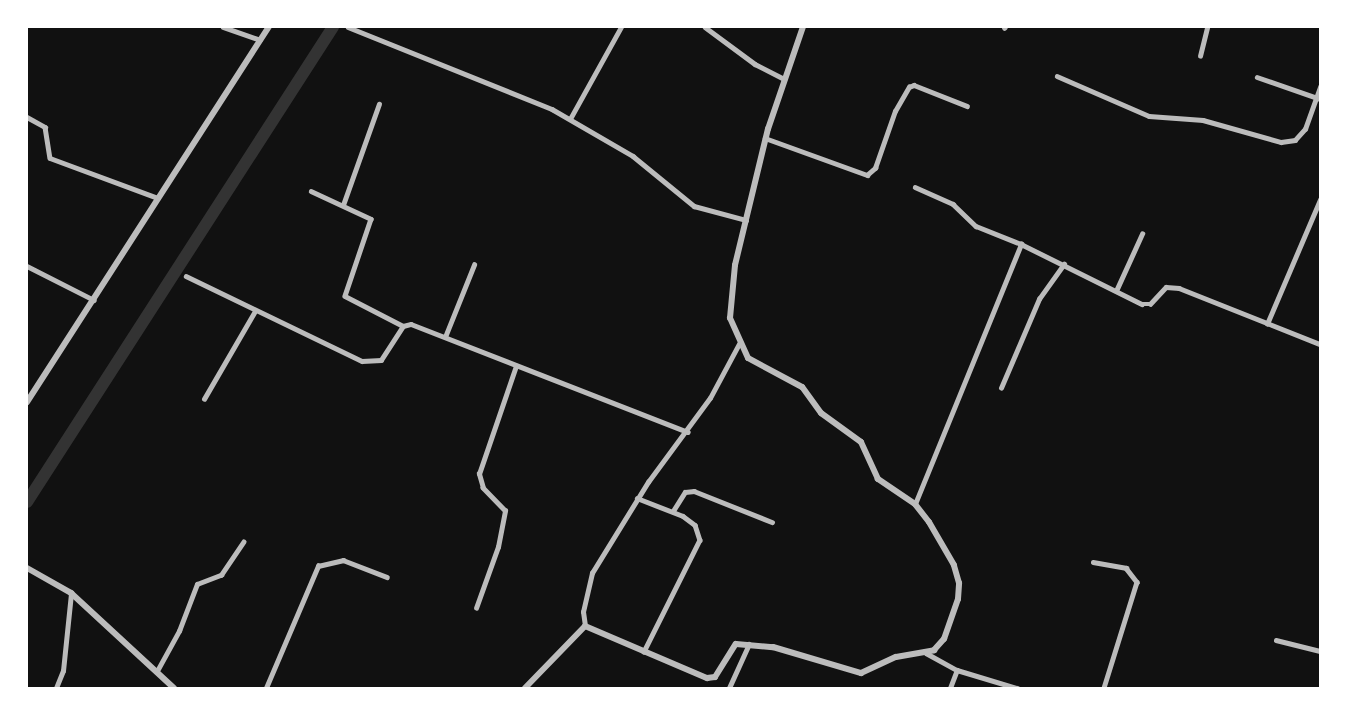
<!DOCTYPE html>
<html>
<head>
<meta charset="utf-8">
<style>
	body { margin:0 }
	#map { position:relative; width:1347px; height:715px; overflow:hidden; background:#111; font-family:"Work Sans",sans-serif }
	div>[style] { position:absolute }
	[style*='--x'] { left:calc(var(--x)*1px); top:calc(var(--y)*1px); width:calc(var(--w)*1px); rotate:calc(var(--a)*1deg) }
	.canal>* { height:12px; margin:-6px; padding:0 6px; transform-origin:6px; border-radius:6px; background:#333 }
	.minor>* { height:4.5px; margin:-2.25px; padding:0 2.25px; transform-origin:2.25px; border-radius:2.25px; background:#bcbcbc }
	.tertiary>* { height:6px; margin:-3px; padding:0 3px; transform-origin:3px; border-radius:3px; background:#bcbcbc }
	span { translate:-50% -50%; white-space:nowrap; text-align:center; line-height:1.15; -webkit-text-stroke:4.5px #fff; paint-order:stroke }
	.frame { position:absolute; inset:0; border:28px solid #fff; pointer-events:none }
</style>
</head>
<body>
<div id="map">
	<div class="canal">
		<i style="--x:27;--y:502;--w:565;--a:-57.21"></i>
	</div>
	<div class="minor">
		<i style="--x:223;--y:27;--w:39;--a:19"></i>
		<i style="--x:348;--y:27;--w:220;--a:21.9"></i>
		<i style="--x:552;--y:109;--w:94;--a:30.1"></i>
		<i style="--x:633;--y:156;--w:79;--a:39.3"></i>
		<i style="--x:694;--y:206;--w:54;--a:15.1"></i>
		<i style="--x:705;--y:27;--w:62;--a:36.5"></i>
		<i style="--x:755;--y:64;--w:33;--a:27"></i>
		<i style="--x:1004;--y:28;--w:1;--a:-45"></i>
		<i style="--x:1200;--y:56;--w:30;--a:-76"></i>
		<i style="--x:1057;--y:76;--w:100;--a:23.5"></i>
		<i style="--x:1149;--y:116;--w:54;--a:4.2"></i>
		<i style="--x:1203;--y:120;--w:81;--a:15.8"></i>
		<i style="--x:1281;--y:142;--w:14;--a:-8"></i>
		<i style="--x:1295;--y:140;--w:15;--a:-48"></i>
		<i style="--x:1305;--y:129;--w:45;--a:-70.3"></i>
		<i style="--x:1257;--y:77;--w:67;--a:19.2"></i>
		<i style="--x:27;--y:117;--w:21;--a:29"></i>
		<i style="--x:45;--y:127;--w:31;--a:81"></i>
		<i style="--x:50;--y:158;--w:115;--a:20.3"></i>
		<i style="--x:570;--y:119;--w:105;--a:-61"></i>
		<i style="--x:765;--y:138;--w:109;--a:19.9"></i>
		<i style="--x:867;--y:175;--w:11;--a:-41"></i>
		<i style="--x:875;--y:168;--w:60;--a:-70.7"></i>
		<i style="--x:895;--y:111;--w:28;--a:-60"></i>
		<i style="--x:909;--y:87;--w:5;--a:-22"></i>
		<i style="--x:914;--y:85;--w:57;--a:21.6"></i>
		<i style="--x:915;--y:187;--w:42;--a:24.1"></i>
		<i style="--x:953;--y:204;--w:32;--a:44"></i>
		<i style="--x:976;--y:226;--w:48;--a:21.8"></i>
		<i style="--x:311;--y:191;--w:66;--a:25"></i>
		<i style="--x:371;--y:219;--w:81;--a:108.7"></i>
		<i style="--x:345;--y:296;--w:65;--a:27.3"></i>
		<i style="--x:343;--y:205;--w:107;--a:-70.4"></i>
		<i style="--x:27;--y:266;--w:75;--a:26.9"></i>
		<i style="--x:186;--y:276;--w:195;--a:25.8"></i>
		<i style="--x:362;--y:361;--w:19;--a:-3"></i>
		<i style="--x:381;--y:360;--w:40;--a:-57.1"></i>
		<i style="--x:403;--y:326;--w:8;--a:-14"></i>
		<i style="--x:411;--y:324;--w:297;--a:21.3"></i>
		<i style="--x:1116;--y:291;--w:63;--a:-65.5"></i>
		<i style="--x:1267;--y:324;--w:135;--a:-66.9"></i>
		<i style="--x:445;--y:337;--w:78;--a:-68.1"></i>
		<i style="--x:1001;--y:388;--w:97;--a:-66.9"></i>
		<i style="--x:1039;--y:299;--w:43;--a:-54.5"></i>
		<i style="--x:204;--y:399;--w:102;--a:-59.9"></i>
		<i style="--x:637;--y:498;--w:49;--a:21.4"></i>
		<i style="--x:683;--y:516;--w:15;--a:37"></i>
		<i style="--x:695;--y:525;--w:16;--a:72"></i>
		<i style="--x:700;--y:540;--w:125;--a:116.6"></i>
		<i style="--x:915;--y:504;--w:281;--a:-67.8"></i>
		<i style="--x:1021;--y:244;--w:135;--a:26.4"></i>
		<i style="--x:1142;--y:304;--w:8;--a:0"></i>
		<i style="--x:1150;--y:304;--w:23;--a:-47"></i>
		<i style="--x:1166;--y:287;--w:13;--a:4"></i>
		<i style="--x:1179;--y:288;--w:152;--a:21.7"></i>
		<i style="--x:673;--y:511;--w:22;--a:-58"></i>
		<i style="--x:685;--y:492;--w:9;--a:-6"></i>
		<i style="--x:694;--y:491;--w:84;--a:21.7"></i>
		<i style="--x:1093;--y:562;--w:34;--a:10"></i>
		<i style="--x:1126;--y:568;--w:18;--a:52"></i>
		<i style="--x:1137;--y:582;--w:111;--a:107.3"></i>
		<i style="--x:476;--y:608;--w:65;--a:-70.2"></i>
		<i style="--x:498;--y:547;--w:37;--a:-79"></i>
		<i style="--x:505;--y:511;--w:32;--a:-134"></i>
		<i style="--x:483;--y:488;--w:15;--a:-106"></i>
		<i style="--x:479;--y:474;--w:114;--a:-71.1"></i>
		<i style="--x:585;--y:626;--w:14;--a:-98"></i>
		<i style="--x:583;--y:612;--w:40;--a:-77"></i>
		<i style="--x:592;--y:573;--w:107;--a:-58.4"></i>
		<i style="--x:648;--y:482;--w:104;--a:-53.6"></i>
		<i style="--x:710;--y:398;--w:61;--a:-61.8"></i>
		<i style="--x:1276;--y:640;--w:45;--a:14"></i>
		<i style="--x:926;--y:653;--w:35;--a:29"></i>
		<i style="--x:957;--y:670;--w:63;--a:16.7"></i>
		<i style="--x:157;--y:671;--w:46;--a:-61.2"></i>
		<i style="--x:179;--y:631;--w:50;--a:-69"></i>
		<i style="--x:197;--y:584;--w:26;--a:-21"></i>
		<i style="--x:221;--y:575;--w:40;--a:-56"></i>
		<i style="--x:56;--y:688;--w:18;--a:-68"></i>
		<i style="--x:63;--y:671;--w:78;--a:-84.1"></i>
		<i style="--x:266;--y:688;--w:133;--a:-66.9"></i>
		<i style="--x:318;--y:566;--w:26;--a:-13"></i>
		<i style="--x:343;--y:560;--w:47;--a:21.1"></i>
		<i style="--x:729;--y:688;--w:48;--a:-65.6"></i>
		<i style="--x:950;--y:688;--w:19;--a:-69"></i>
	</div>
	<div class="tertiary">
		<i style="--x:27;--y:402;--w:446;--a:-57.2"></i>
		<i style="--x:27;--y:568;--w:51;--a:29.6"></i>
		<i style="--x:71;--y:593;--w:140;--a:42.7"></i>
		<i style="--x:525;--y:688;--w:86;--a:-45.9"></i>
		<i style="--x:585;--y:626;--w:133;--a:23.1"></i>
		<i style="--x:707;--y:678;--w:8;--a:-7"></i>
		<i style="--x:715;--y:677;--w:39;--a:-58"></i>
		<i style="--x:736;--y:644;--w:37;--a:5"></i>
		<i style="--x:773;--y:647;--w:92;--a:16.5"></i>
		<i style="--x:861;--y:673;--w:38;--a:-25"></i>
		<i style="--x:896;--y:657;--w:39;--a:-10"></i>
		<i style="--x:934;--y:650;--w:15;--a:-48"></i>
		<i style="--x:944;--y:639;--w:42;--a:-70.7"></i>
		<i style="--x:958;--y:599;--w:16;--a:-86"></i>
		<i style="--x:959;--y:583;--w:19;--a:-106"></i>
		<i style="--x:954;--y:565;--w:50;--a:-120.2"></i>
		<i style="--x:929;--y:522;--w:23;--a:-128"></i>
		<i style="--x:915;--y:504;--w:45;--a:-146"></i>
		<i style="--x:878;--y:479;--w:41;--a:-114.7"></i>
		<i style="--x:861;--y:442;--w:49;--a:-144.1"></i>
		<i style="--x:821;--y:413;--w:32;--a:-126"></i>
		<i style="--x:802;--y:387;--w:61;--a:-151.8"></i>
		<i style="--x:748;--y:358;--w:44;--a:-114.2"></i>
		<i style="--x:730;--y:318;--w:53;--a:-84.6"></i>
		<i style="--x:735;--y:265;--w:140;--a:-76.4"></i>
		<i style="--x:768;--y:129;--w:108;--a:-71.1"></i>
	</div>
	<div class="frame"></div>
</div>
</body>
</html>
